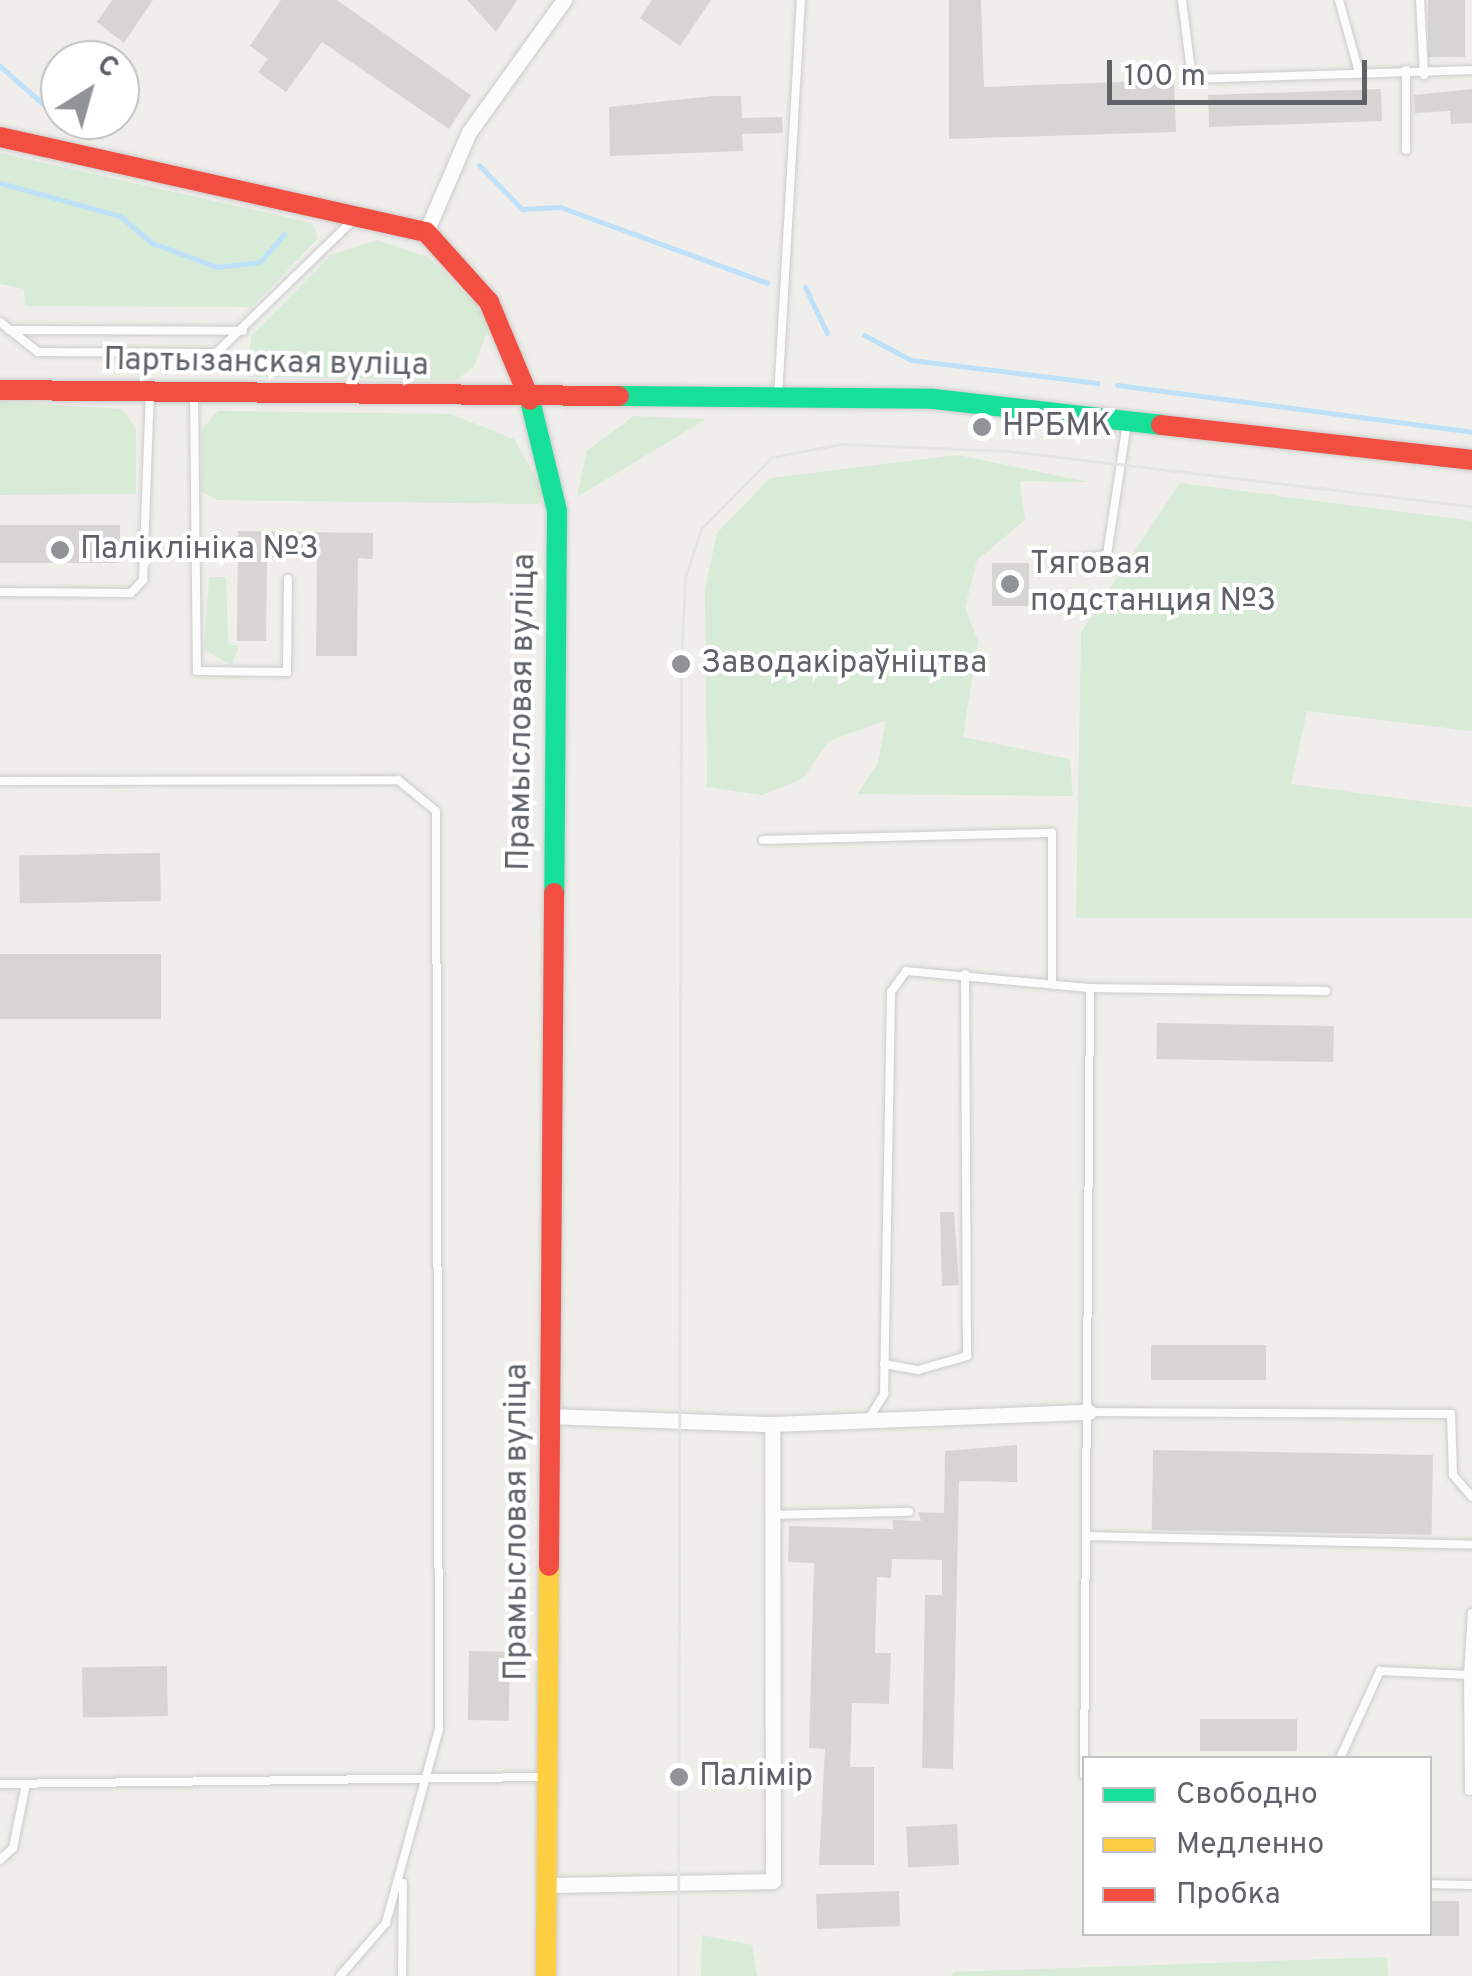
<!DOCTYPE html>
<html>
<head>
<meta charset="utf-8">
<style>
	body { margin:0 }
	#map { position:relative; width:1472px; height:1976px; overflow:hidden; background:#efeeea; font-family:Overpass,sans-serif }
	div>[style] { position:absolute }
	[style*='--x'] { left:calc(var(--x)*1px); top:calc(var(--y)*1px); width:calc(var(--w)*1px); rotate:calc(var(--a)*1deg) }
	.green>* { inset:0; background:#d8ebd6 }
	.stream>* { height:5px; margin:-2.5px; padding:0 2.5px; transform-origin:2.5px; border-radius:2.5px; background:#bfe0f9 }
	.building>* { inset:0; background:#d6d5d3; transform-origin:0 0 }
	.roads { filter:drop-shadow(0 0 2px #cbcccc) drop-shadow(0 0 2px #cbcccc) }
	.lane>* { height:8px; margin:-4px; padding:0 4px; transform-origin:4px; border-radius:4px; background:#fdfcfc }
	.street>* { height:15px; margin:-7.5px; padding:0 7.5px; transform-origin:7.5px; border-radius:7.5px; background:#fdfcfc }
	.fast>* { height:20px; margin:-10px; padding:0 10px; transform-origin:10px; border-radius:10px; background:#16e098 }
	.slow>* { height:20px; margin:-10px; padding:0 10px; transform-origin:10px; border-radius:10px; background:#ffcf43 }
	.jam>* { height:20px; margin:-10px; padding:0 10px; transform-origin:10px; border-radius:10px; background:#f24e42 }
	.tram>* { height:2.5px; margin:-1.25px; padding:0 1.25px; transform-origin:1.25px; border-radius:1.25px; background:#e4e4e4 }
	.dots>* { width:28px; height:28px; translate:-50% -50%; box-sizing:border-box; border:5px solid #fff; border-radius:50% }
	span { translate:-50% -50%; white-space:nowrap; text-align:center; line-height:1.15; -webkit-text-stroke:8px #fff; paint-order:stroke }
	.street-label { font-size:32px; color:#5f6368 }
	.poi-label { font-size:32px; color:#5f6368 }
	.left { translate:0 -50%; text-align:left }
	.legend { position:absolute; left:1082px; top:1756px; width:350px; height:180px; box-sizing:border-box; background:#fff; border:2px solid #bfc1c3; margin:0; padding:12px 18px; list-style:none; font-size:30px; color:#5f6368 }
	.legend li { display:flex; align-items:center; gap:20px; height:50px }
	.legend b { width:50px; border:2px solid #bfc1c3 }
	.north { position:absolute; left:40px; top:40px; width:100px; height:100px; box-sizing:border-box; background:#fff; border:2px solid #bfc1c3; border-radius:50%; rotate:37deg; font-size:28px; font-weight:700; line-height:40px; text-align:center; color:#5f6368 }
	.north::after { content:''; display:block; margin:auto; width:35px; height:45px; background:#919496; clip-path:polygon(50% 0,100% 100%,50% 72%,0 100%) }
	.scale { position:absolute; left:1107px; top:60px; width:260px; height:45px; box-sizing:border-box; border:5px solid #5f6368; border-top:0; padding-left:12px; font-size:30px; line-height:35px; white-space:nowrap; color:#5f6368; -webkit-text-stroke:8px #fff; paint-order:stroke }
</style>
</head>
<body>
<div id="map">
	<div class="green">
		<i style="clip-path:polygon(0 153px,312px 223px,318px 238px,252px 307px,25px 306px,24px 289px,0 284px)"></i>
		<i style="clip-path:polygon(377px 240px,428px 257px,476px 303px,489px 326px,474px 367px,456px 380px,249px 377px,251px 336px,331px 255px)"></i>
		<i style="clip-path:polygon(0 402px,122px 409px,136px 429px,136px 494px,0 495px)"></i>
		<i style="clip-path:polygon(218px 411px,450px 414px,514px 439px,544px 491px,539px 504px,217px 500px,201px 491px,202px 429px)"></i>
		<i style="clip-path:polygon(634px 416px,706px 419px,577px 497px,587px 451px)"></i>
		<i style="clip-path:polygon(958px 455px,1088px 482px,1020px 481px,1025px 520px,977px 560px,965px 608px,978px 641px,963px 737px,1070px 759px,1073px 796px,857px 794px,878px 763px,886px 720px,829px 741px,802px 779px,762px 795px,707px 787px,705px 589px,717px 533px,770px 478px)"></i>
		<i style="clip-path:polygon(1180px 483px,1472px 521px,1472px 731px,1307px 711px,1291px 784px,1472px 808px,1472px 918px,1076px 918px,1081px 632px)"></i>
		<i style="clip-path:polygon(209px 577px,226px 577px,228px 643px,239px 646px,232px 665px,204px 650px)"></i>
		<i style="clip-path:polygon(702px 1935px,752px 1945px,757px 1976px,701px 1976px)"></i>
		<i style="clip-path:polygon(1387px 1957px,1388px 1976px,951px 1976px,954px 1972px)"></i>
	</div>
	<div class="stream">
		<i style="--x:0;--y:66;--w:80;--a:41.5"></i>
		<i style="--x:64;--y:120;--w:26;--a:13"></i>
		<i style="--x:479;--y:165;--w:62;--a:45.7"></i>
		<i style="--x:522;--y:209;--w:38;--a:-3"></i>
		<i style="--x:560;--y:207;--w:221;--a:20.1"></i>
		<i style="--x:0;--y:183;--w:124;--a:15.4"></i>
		<i style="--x:120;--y:216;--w:42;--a:40.2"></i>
		<i style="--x:152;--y:243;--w:69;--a:20.3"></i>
		<i style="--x:217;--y:267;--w:43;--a:-6.6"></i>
		<i style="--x:260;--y:262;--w:37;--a:-49"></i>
		<i style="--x:805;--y:287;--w:51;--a:64.4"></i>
		<i style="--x:864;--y:335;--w:53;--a:28"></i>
		<i style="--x:911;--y:360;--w:188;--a:7"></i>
		<i style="--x:1117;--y:385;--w:358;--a:7.5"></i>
	</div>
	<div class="building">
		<i style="clip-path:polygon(112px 0,153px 0,124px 43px,97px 22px)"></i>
		<i style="clip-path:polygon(281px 0,337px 0,471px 95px,449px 129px,322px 42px,286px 92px,258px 72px,268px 59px,250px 46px)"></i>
		<i style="clip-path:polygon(467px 0,517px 0,496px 32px)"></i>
		<i style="clip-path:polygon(652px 0,711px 0,680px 46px,640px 18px)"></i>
		<i style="clip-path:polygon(949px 0,981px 0,984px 87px,1174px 80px,1176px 132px,949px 139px)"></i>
		<i style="left:1428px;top:0;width:37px;height:57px"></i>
		<i style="left:1381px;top:89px;width:32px;height:173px;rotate:88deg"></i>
		<i style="clip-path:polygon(1472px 89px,1472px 123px,1451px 124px,1450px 111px,1415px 113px,1414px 95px)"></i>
		<i style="clip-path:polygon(713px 96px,741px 96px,742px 118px,782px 117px,783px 133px,742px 134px,743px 151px,610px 156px,609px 107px)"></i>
		<i style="left:0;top:525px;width:120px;height:38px"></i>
		<i style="clip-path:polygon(238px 531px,373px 533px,373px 559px,358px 558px,357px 656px,316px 656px,317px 558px,267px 558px,266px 641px,237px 641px)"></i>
		<i style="left:992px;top:563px;width:37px;height:43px"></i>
		<i style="left:160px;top:853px;width:48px;height:141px;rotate:89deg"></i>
		<i style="left:161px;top:954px;width:65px;height:161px;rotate:90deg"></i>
		<i style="left:1157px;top:1023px;width:177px;height:36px;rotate:1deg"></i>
		<i style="clip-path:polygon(940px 1212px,954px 1212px,959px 1285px,942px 1286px)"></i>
		<i style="left:1151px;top:1345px;width:115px;height:35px"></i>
		<i style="clip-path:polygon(1017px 1445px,1017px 1482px,959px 1481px,953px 1769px,922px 1768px,925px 1595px,942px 1595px,942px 1560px,892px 1559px,891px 1578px,877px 1577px,875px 1653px,891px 1653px,889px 1704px,852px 1703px,850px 1767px,874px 1767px,874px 1865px,819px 1865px,825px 1749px,809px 1748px,814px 1563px,788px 1562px,789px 1526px,893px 1529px,893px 1520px,921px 1521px,918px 1512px,944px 1513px,945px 1451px)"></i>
		<i style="left:1153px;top:1450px;width:280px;height:80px;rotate:1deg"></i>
		<i style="left:469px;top:1651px;width:41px;height:69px;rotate:1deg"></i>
		<i style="left:167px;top:1666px;width:50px;height:85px;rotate:89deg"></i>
		<i style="left:1297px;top:1719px;width:32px;height:97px;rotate:90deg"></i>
		<i style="left:957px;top:1824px;width:41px;height:51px;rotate:87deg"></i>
		<i style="left:899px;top:1891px;width:35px;height:83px;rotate:88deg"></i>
		<i style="left:1430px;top:1901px;width:29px;height:35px"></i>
	</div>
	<div class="roads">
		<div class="lane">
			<i style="--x:1182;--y:0;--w:80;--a:82.8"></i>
			<i style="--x:1192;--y:79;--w:280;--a:-1.8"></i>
			<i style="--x:1339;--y:0;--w:75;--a:74.5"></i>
			<i style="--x:1420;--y:0;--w:75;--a:86.9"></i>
			<i style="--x:1406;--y:150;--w:80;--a:-90"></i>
			<i style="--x:0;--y:322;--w:48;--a:38.3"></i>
			<i style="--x:38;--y:352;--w:178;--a:0.3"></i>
			<i style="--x:216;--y:353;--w:190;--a:-44.1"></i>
			<i style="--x:9;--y:330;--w:234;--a:0.2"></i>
			<i style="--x:194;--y:394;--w:277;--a:89.4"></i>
			<i style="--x:197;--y:671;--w:90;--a:0.6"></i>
			<i style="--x:287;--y:672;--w:93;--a:-89.4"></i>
			<i style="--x:778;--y:397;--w:398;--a:-86.7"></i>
			<i style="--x:1055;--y:562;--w:52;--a:-7.7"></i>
			<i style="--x:1107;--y:555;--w:134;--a:-81.4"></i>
			<i style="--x:0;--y:592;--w:131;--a:0.4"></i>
			<i style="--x:131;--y:593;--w:18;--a:-47"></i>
			<i style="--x:143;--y:580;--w:187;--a:-87.9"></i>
			<i style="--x:0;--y:781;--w:398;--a:-0.1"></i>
			<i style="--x:398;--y:780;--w:49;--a:39.2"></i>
			<i style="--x:436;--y:811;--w:918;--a:89.81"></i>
			<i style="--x:439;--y:1729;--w:201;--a:105.3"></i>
			<i style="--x:386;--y:1923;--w:70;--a:131"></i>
			<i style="--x:763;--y:840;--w:289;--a:-1.4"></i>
			<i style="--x:1052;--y:833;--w:150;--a:90"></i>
			<i style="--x:884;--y:1364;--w:35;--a:10"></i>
			<i style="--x:918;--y:1370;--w:51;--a:-15.9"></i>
			<i style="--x:967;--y:1356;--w:382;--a:-90.3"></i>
			<i style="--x:1089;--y:1412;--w:362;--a:0.3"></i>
			<i style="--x:1451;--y:1414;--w:61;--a:88.1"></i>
			<i style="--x:1453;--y:1475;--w:29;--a:49"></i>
			<i style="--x:868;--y:1420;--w:31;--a:-58"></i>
			<i style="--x:884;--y:1394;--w:402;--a:-89"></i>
			<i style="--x:891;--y:992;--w:26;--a:-54"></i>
			<i style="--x:906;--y:971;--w:185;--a:5.3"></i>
			<i style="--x:772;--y:1515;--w:137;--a:-1.3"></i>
			<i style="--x:1087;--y:1536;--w:385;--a:1.3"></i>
			<i style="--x:1468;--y:1675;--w:116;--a:89.5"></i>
			<i style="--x:1340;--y:1758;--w:96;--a:-65.3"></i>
			<i style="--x:1380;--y:1671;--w:88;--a:2.6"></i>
			<i style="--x:1468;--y:1675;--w:62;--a:-86.3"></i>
			<i style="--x:1084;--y:1775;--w:787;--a:-89.56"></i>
			<i style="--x:1090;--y:988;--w:236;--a:0.7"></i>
			<i style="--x:0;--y:1784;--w:545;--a:-0.74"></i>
			<i style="--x:0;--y:1860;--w:18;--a:-43"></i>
			<i style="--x:13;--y:1848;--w:65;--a:-78.5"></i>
			<i style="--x:1430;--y:1884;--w:42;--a:1.4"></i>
			<i style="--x:402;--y:1976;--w:93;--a:-89.4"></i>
		</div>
		<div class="street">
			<i style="--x:426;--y:232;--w:109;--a:-66.7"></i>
			<i style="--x:469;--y:132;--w:163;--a:-54.3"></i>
			<i style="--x:549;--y:1416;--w:223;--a:2.1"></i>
			<i style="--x:772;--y:1424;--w:317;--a:-2.2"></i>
			<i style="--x:546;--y:1885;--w:227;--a:-1"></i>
			<i style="--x:773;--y:1881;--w:457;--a:-90.1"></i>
		</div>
		<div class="fast">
			<i style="--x:619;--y:396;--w:315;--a:0.5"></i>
			<i style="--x:934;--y:399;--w:228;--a:6.5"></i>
			<i style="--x:530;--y:400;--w:114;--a:76.3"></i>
			<i style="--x:557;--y:511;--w:382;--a:90.4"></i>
		</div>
		<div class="slow">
			<i style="--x:546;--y:1976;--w:410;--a:-89.6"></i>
		</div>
		<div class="jam">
			<i style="--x:0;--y:137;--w:436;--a:12.6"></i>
			<i style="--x:426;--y:232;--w:94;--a:48"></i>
			<i style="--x:489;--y:302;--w:106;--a:67.3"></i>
			<i style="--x:0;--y:390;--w:619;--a:0.56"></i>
			<i style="--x:1161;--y:425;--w:313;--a:6.4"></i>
			<i style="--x:549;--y:1566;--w:673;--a:-89.57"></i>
		</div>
	</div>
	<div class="tram">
		<i style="--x:678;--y:1976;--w:1312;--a:-89.87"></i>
		<i style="--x:681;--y:664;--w:86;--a:-87.3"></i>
		<i style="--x:685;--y:578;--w:52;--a:-71.9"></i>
		<i style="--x:701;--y:529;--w:101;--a:-45.4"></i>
		<i style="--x:772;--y:457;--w:71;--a:-10.5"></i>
		<i style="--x:842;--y:444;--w:166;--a:2.4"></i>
		<i style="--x:1008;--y:451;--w:467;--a:6.8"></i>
	</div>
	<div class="dots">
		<i style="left:982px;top:427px;background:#919496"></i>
		<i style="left:60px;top:550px;background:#919496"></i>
		<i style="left:1010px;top:584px;background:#919496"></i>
		<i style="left:681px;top:664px;background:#919496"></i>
		<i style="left:679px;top:1777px;background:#919496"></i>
	</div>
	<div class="street-label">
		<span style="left:266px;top:364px;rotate:1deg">Партызанская вуліца</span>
		<span style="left:523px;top:712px;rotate:-89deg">Прамысловая вуліца</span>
		<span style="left:518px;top:1522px;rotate:-90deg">Прамысловая вуліца</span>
	</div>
	<div class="poi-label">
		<span class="left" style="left:1002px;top:427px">НРБМК</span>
		<span class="left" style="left:80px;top:550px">Паліклініка №3</span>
		<span class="left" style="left:1030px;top:584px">Тяговая<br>подстанция №3</span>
		<span class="left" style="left:701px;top:664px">Заводакіраўніцтва</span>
		<span class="left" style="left:699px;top:1777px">Палімір</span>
	</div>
	<ul class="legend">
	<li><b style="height:12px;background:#16e098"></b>Свободно</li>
	<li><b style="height:12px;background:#ffcf43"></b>Медленно</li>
	<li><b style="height:12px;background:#f24e42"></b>Пробка</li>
	</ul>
	<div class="north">С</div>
	<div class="scale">100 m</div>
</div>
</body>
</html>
